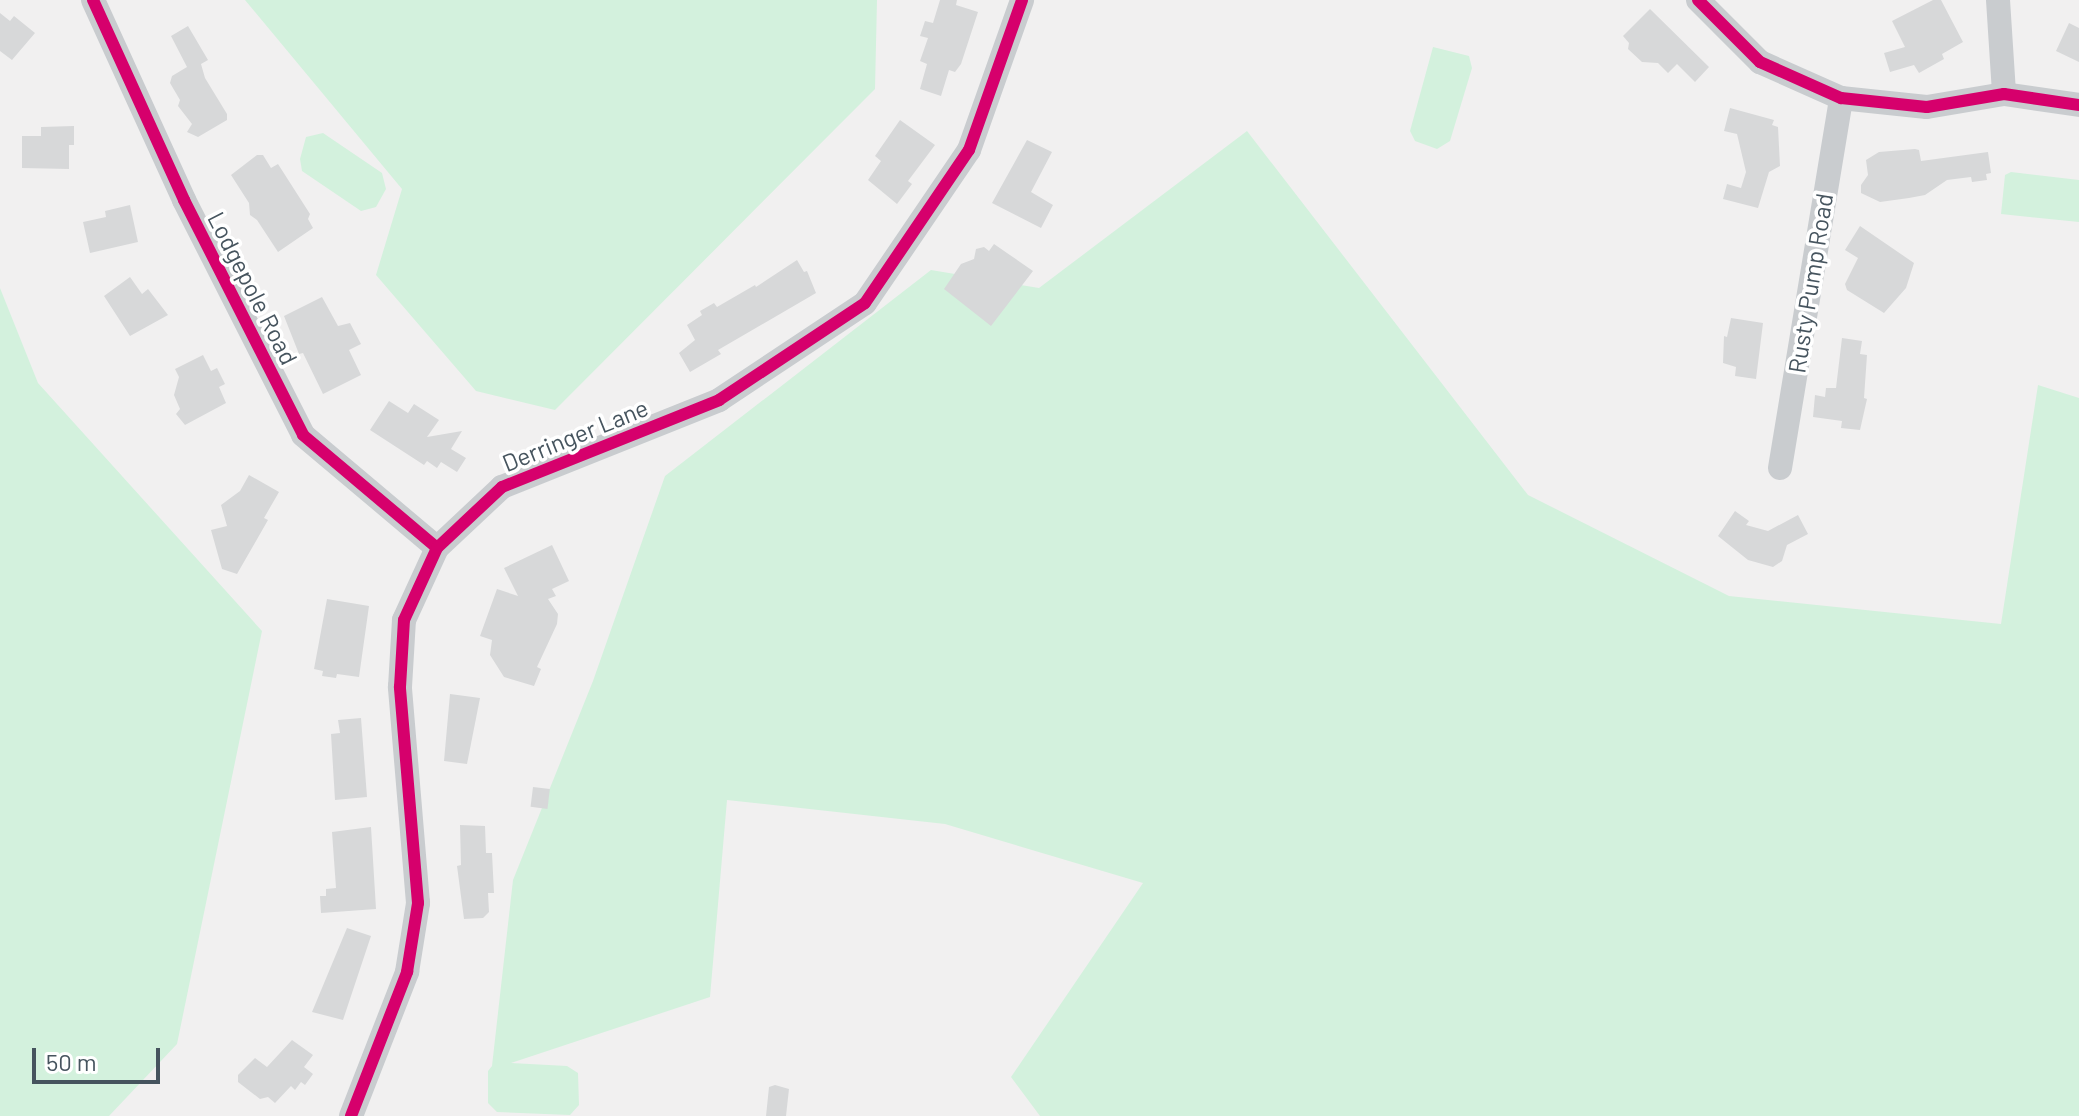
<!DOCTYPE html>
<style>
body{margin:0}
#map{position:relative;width:2079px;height:1116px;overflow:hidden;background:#f1f0f0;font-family:Barlow,sans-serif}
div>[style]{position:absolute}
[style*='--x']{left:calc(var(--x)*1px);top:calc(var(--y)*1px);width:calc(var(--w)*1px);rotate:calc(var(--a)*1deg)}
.green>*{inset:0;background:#d3f1dd}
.building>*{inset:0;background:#d7d8d9;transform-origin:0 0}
.minor>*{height:24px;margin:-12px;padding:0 12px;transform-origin:12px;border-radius:12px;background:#c9cccf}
.cycleway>*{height:12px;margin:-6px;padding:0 6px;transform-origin:6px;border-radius:6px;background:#d6006c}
span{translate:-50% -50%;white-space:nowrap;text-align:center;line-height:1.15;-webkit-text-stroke:7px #fff;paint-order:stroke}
.street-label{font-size:24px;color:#46545e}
.scale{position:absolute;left:32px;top:1048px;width:128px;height:36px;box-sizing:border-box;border:4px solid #46545e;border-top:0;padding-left:10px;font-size:24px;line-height:28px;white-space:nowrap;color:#46545e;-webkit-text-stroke:6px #fff;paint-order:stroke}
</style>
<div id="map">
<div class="green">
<div style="clip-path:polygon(245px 0,877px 0,875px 89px,555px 410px,476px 391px,376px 275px,402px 189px)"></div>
<div style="clip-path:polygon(1433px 47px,1469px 56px,1472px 68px,1450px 141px,1437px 149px,1415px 141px,1410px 131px)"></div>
<div style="clip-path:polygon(1247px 131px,1528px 495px,1729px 596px,2001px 624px,2038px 385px,2079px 398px,2079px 1116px,1040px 1116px,1011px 1077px,1143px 883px,945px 824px,727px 800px,710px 997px,511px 1063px,567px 1066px,578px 1073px,579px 1105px,570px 1115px,497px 1112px,488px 1103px,488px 1071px,492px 1066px,513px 880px,593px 681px,665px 476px,931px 270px,1039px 288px)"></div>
<div style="clip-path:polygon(323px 133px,382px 173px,386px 189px,376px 207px,361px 211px,302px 171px,300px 159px,306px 137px)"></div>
<div style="clip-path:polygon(2011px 172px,2079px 180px,2079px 222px,2001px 214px,2005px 175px)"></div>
<div style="clip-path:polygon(0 288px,38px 383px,262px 631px,177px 1044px,109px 1116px,0 1116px)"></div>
</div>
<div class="building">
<div style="clip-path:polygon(940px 0,957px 0,956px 5px,978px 12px,961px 64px,955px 72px,949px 70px,941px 96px,920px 89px,927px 64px,920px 61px,928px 38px,920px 36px,925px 21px,933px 23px)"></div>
<div style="clip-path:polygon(1933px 0,1941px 0,1963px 42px,1942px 54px,1944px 59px,1919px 73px,1914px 65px,1890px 72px,1884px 53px,1905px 47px,1892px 21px)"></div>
<div style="clip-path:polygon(1650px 9px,1709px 67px,1695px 82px,1677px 64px,1668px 73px,1658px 63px,1642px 62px,1628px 49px,1629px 43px,1623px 36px)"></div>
<div style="clip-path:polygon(0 13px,10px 21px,14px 16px,35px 33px,12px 60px,0 51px)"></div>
<div style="clip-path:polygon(2069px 23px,2079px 28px,2079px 62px,2056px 51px)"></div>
<div style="clip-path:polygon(188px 26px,208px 60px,201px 64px,205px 78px,227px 114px,227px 120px,198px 137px,187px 132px,192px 124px,178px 106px,180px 100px,170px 83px,172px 76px,187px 67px,171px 36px)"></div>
<div style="clip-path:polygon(1730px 108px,1774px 120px,1772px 125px,1778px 127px,1780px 166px,1769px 172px,1758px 208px,1723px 199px,1727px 184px,1741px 188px,1746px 172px,1737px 134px,1724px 131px)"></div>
<div style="clip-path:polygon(900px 120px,935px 145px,908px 181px,912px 184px,897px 204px,868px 180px,881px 161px,875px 156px)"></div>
<div style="clip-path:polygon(74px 126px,74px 145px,69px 145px,69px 169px,22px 168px,22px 136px,41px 136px,41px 127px)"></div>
<div style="clip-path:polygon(1027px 140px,1052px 152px,1031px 192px,1053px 205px,1041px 228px,992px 203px)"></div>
<div style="clip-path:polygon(1915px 149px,1919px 150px,1921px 161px,1988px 152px,1991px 173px,1986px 174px,1987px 180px,1972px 182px,1971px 177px,1947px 180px,1925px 195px,1909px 198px,1880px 202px,1861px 193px,1861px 185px,1868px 175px,1866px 160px,1879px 152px)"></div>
<div style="clip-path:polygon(257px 155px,263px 155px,271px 168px,278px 164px,310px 214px,308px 219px,313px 228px,278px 252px,257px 220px,250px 215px,249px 203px,231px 175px)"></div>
<div style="clip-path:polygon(130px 205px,138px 242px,90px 253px,83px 222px,106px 217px,105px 211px)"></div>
<div style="clip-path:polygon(1860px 226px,1914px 263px,1906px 288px,1884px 313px,1847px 290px,1845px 284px,1858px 258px,1845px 250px)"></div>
<div style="clip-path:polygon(994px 244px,1033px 271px,991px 326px,944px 289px,961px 264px,974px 259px,976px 249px,984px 247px,989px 251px)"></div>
<div style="clip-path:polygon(797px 260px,804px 272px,807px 271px,816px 293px,718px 350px,721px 354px,690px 372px,679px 353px,695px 340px,687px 325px,702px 315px,700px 311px,714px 303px,717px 307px,755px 285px,756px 287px)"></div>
<div style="clip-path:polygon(130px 277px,142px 294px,148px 289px,168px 315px,130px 336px,104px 296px)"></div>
<div style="clip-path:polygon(322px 297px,338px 326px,350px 323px,361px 344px,349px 350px,361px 375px,323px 394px,303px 353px,299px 354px,284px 316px)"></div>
<div style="clip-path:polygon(1731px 318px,1763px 323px,1756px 379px,1735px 376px,1736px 367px,1723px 363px,1724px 336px,1727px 337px)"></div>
<div style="clip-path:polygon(1842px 338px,1862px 341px,1860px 354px,1867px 355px,1864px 398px,1867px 399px,1860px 430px,1841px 428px,1842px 421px,1813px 417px,1815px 395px,1825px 397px,1826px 388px,1836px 388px)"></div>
<div style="clip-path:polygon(203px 355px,211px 371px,217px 368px,225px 384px,219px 387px,226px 403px,185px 425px,176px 414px,180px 409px,174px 395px,179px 377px,175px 369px)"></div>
<div style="clip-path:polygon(389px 401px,408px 413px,414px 404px,439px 420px,427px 437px,462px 431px,451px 449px,466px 458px,457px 472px,441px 462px,437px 468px,427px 461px,424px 465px,370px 430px)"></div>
<div style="clip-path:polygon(249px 475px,279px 492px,264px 518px,268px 520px,237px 574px,222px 569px,211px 530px,227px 526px,221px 505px,240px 491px)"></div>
<div style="clip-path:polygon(1735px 511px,1749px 521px,1746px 525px,1768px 531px,1798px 515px,1808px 534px,1787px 545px,1782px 561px,1773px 567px,1748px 560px,1718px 536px)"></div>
<div style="clip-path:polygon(552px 545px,569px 581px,552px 589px,556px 596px,548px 599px,558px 614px,557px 624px,537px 667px,541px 669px,534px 686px,504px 677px,490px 655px,492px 640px,480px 636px,497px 589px,518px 596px,504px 568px)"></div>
<div style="clip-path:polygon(327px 599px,369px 606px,359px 677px,337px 674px,336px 678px,322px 676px,323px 671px,314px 669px)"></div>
<div style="clip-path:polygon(450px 694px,480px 698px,467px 764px,444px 761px)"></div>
<div style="clip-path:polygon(361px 718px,367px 797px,335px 800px,331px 734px,340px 733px,338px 720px)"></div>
<div style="left:533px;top:787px;width:17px;height:20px;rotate:7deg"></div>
<div style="clip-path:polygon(460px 825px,485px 826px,486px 853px,492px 853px,494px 893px,488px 893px,489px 912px,483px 918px,464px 919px,457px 866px,461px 865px)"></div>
<div style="clip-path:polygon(371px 827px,376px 909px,321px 913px,320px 896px,326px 896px,326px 889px,336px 888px,332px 832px)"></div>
<div style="clip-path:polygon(347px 928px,371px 936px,343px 1020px,312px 1012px)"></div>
<div style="clip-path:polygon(292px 1040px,313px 1055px,304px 1067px,313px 1074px,305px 1085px,301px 1082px,295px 1090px,291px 1086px,275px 1103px,268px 1097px,260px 1099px,238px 1082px,238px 1075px,255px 1058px,267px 1067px)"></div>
<div style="clip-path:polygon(775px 1085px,789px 1089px,786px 1116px,766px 1116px,769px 1087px)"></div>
</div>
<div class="minor">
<div style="--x:93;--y:0;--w:220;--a:65.5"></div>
<div style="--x:184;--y:200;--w:263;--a:63.1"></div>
<div style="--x:303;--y:435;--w:175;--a:40.1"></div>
<div style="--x:1698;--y:0;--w:88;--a:45"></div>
<div style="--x:1760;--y:62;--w:89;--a:24"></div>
<div style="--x:1841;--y:98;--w:86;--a:6"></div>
<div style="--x:1927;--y:107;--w:78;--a:-9.6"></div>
<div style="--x:2004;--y:94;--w:76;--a:8.3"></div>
<div style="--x:1998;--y:0;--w:94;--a:86.3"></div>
<div style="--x:1780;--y:468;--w:375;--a:-80.6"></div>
<div style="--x:351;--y:1116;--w:155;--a:-68.7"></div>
<div style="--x:407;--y:972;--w:70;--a:-80.9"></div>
<div style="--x:418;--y:903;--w:217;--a:-94.8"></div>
<div style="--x:400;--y:687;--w:67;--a:-86.6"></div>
<div style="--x:404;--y:620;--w:79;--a:-65.4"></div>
<div style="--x:437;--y:548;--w:89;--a:-43.2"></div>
<div style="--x:502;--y:487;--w:234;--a:-21.8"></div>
<div style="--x:719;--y:400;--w:175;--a:-33.6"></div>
<div style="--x:865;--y:303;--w:185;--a:-55.8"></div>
<div style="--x:969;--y:150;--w:159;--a:-70.5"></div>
</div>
<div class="cycleway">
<div style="--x:93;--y:0;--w:220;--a:65.5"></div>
<div style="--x:184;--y:200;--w:263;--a:63.1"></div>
<div style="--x:303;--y:435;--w:175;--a:40.1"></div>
<div style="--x:1698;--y:0;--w:88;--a:45"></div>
<div style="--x:1760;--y:62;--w:89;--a:24"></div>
<div style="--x:1841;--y:98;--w:86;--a:6"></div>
<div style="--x:1927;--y:107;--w:78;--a:-9.6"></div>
<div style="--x:2004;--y:94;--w:76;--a:8.3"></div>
<div style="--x:351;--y:1116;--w:155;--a:-68.7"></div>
<div style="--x:407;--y:972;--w:70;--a:-80.9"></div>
<div style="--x:418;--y:903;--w:217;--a:-94.8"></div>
<div style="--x:400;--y:687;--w:67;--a:-86.6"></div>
<div style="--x:404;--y:620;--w:79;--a:-65.4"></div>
<div style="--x:437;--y:548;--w:89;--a:-43.2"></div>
<div style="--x:502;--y:487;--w:234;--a:-21.8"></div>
<div style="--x:719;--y:400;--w:175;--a:-33.6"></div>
<div style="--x:865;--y:303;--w:185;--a:-55.8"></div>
<div style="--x:969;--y:150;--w:159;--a:-70.5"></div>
</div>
<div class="street-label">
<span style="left:1810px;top:283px;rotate:-81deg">Rusty Pump Road</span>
<span style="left:253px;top:288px;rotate:63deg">Lodgepole Road</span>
<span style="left:575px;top:435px;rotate:-22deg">Derringer Lane</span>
</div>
<div class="scale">50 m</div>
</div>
